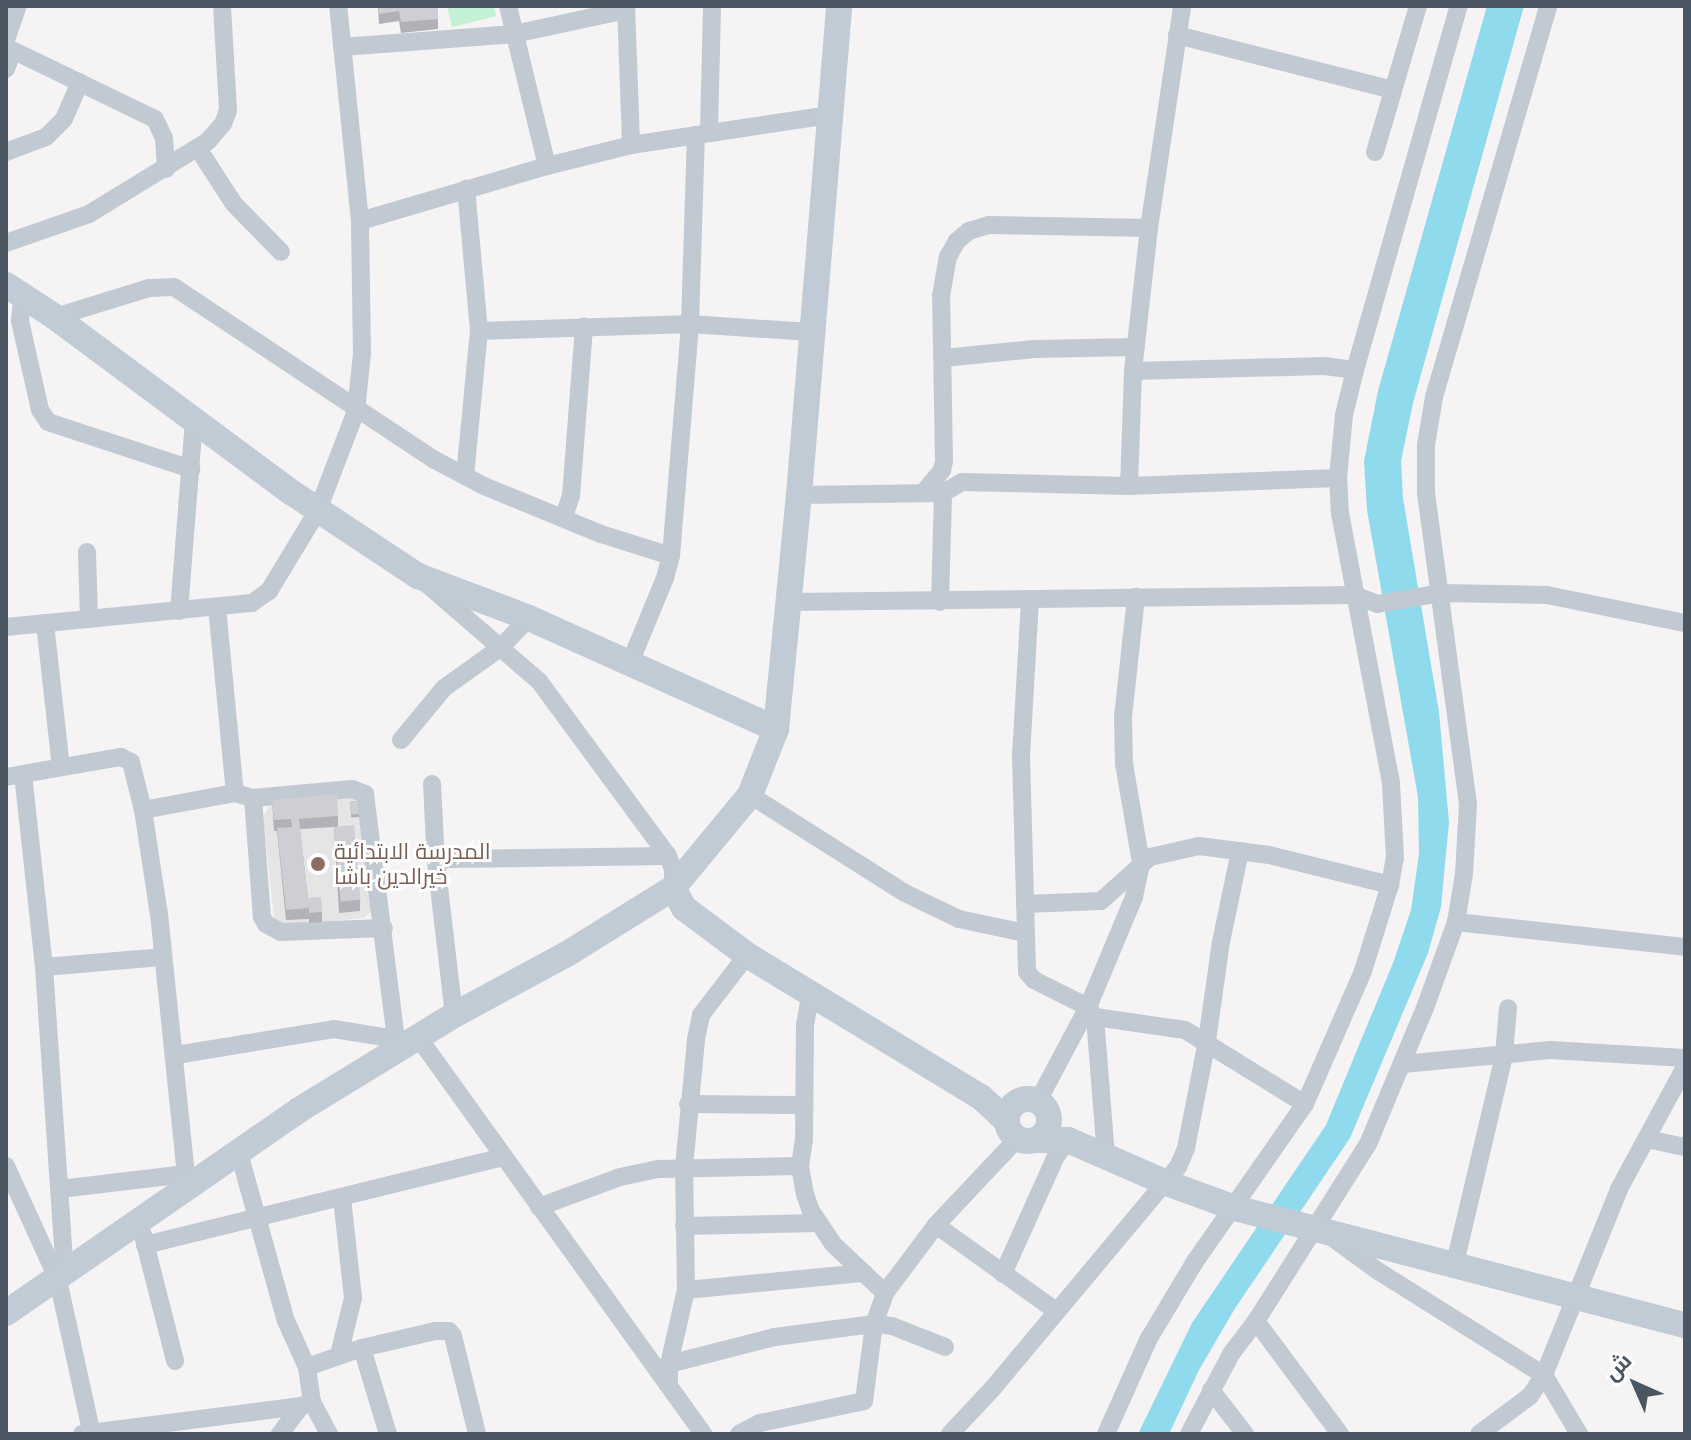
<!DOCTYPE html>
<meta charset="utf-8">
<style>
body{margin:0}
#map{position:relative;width:1691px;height:1440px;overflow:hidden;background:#f5f3f3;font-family:Helvetica,Cairo,sans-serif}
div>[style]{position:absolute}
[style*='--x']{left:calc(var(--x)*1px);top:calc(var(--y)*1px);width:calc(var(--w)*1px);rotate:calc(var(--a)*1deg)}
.education>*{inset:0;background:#e6e4e5}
.green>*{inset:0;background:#c3f1d5}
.water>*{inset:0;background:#90daee}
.street>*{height:18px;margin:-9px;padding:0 9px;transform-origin:9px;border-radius:9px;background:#c1cad2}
.secondary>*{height:26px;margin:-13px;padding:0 13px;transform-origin:13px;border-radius:13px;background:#c1cbd6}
.secondary>.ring{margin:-13px;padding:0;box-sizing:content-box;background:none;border:26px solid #c1cbd6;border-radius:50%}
.wall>*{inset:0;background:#b0b2b7;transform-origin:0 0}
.building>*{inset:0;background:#cdcfd5;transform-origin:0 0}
.dots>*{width:22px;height:22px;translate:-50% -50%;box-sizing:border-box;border:4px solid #fff;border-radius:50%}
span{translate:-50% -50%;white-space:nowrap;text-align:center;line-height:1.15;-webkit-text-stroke:6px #fff;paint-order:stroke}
.education-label{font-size:22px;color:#785e54}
.left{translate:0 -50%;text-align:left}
.frame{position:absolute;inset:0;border:8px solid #4a5661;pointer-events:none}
.north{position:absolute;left:1595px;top:1344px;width:80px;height:80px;-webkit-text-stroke:6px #fff;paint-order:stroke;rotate:315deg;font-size:22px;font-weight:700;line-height:32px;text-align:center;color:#4a5661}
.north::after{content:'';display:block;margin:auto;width:28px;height:36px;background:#4a5661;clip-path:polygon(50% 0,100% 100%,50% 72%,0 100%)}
</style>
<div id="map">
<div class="education">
<div style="clip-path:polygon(350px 796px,360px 804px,372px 911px,364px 918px,283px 926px,274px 917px,263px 817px,269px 806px)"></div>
</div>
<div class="green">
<div style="clip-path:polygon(447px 6px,494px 6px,496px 16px,452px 27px)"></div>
</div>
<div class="water">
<div style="clip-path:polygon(1487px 6px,1524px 6px,1413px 403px,1401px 461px,1403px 498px,1439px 712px,1449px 822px,1441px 907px,1428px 953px,1350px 1138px,1234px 1310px,1199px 1370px,1169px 1434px,1138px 1434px,1192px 1323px,1326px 1125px,1393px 963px,1411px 910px,1419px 854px,1418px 797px,1367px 510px,1364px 461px,1378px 391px)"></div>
</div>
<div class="street">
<div style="--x:626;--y:6;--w:139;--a:87.9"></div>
<div style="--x:1177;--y:35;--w:223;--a:14.3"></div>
<div style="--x:6;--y:40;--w:36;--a:-71"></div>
<div style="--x:6;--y:47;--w:165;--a:25.8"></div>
<div style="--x:155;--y:119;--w:21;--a:65"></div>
<div style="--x:164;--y:138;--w:31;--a:86"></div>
<div style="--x:342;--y:47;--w:172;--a:-4.3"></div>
<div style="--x:514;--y:34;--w:115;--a:-12.1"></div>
<div style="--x:6;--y:69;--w:19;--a:-69"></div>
<div style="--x:709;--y:131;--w:125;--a:-88.6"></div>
<div style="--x:199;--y:150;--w:64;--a:57.1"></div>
<div style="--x:234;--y:204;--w:67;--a:45.6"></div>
<div style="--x:6;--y:152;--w:43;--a:-20.6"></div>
<div style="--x:46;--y:137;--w:25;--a:-45"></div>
<div style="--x:64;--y:119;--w:40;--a:-66.6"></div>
<div style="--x:1375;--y:152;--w:152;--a:-73.6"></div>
<div style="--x:547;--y:166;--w:87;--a:-14"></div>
<div style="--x:631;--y:145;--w:200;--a:-8.6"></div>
<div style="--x:360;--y:221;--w:195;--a:-16.4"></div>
<div style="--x:547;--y:166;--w:165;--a:-103.7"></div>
<div style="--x:6;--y:243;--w:88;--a:-19.3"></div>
<div style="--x:89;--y:214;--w:140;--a:-31.5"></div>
<div style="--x:208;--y:141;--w:23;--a:-49"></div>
<div style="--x:223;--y:124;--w:15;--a:-70"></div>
<div style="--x:228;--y:110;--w:104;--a:-93.3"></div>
<div style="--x:23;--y:295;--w:26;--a:97"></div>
<div style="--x:20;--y:321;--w:91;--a:77.3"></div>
<div style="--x:40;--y:410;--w:14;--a:56"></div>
<div style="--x:48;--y:422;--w:151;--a:18.2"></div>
<div style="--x:55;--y:317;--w:98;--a:-17.1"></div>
<div style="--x:149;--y:288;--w:25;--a:-2"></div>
<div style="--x:174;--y:287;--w:311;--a:33.6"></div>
<div style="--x:433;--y:459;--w:58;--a:27.9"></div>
<div style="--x:484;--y:486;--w:126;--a:22.3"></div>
<div style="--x:601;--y:534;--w:73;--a:17.4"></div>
<div style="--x:479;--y:331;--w:211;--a:-1.9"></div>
<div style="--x:690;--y:324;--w:122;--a:3.8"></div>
<div style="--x:943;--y:358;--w:92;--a:-5.6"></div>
<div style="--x:1035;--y:349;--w:101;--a:-1.1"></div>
<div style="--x:1133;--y:371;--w:192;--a:-1.5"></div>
<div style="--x:1325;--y:366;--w:30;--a:8"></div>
<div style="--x:465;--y:476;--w:146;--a:-84.5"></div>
<div style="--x:479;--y:331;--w:143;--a:-95.2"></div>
<div style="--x:1129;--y:486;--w:115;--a:-88"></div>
<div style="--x:1133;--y:371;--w:144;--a:-83.6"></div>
<div style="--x:1149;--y:228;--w:224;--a:-81.5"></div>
<div style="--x:923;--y:493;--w:30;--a:-50"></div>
<div style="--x:942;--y:470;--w:9;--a:-77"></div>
<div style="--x:944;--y:461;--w:165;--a:-91"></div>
<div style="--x:941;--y:296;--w:40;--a:-80"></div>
<div style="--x:948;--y:257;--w:18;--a:-61"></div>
<div style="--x:957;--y:241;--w:16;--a:-40"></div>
<div style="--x:969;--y:231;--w:21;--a:-17"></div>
<div style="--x:989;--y:225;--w:160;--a:1.1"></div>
<div style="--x:799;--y:495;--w:144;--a:-0.8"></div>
<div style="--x:943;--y:493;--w:22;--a:-30"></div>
<div style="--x:962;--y:482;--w:167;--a:1.4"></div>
<div style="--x:1129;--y:486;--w:209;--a:-2.2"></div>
<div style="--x:564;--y:517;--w:22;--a:-72"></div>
<div style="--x:571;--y:496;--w:170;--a:-85.6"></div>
<div style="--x:87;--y:552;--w:67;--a:88.3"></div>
<div style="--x:428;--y:585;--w:147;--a:40.9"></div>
<div style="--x:539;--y:681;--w:217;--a:53.6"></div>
<div style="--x:668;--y:856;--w:14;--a:69"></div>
<div style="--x:673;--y:869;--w:19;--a:90"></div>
<div style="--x:1030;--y:600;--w:155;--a:93.3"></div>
<div style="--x:1021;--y:755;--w:217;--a:88.4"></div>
<div style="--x:1027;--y:972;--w:11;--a:49"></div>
<div style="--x:1034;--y:980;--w:60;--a:26.6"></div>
<div style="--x:1088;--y:1007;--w:12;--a:55"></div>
<div style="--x:1095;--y:1017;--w:140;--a:85.5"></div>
<div style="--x:790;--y:602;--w:564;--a:-0.71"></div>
<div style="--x:1354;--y:595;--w:25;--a:21"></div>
<div style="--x:1377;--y:604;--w:66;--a:-9.6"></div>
<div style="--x:1442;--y:593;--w:105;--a:1.1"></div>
<div style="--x:1547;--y:595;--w:141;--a:11.5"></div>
<div style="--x:940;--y:602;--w:109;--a:-88.4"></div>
<div style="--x:217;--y:607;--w:187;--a:84.5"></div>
<div style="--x:179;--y:611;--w:193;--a:-85.5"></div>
<div style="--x:45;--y:623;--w:145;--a:83.7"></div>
<div style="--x:6;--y:627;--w:247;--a:-5.6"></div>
<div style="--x:252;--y:603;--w:21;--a:-35"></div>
<div style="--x:269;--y:591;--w:95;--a:-58.8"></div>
<div style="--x:318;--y:510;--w:106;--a:-69"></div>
<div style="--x:356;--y:411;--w:58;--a:-84.1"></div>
<div style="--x:362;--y:353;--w:132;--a:-90.9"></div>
<div style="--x:360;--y:221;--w:216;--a:-95.8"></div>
<div style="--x:630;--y:663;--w:92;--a:-67.6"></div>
<div style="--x:665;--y:578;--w:23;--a:-75"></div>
<div style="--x:671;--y:556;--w:233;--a:-85.3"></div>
<div style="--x:690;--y:324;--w:189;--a:-88.2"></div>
<div style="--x:401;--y:740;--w:67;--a:-50.4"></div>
<div style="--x:444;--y:688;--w:69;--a:-35.5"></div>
<div style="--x:500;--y:648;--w:42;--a:-46"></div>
<div style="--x:23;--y:774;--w:194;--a:83.8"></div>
<div style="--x:44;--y:967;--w:308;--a:86.1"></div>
<div style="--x:6;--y:777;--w:117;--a:-9.9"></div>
<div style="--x:121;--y:757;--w:11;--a:27"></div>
<div style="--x:131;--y:762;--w:49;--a:76"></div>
<div style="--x:143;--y:810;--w:105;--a:81.3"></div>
<div style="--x:159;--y:914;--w:274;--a:84.1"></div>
<div style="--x:432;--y:784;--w:78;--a:87.1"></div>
<div style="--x:750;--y:795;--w:183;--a:32.3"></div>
<div style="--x:905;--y:893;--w:60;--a:25.7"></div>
<div style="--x:959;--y:919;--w:67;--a:12"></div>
<div style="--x:253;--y:798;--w:119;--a:85.7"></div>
<div style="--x:262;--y:917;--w:8;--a:60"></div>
<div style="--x:266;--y:924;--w:17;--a:28"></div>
<div style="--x:281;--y:932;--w:103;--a:-2.2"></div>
<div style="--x:143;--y:810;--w:94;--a:-10.5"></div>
<div style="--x:235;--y:793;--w:19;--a:16"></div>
<div style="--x:253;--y:798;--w:99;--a:-5.2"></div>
<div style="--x:352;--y:789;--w:14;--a:21"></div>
<div style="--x:365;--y:794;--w:247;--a:82.8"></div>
<div style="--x:396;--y:1039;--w:9;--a:63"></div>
<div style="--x:1025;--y:904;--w:76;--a:-2.3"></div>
<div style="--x:1101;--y:901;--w:66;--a:-41.9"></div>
<div style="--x:1150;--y:857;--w:50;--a:-12.7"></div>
<div style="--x:1199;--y:846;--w:71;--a:7.3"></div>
<div style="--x:1269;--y:855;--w:125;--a:13.9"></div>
<div style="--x:1456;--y:922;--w:230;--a:6.2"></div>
<div style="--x:44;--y:967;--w:118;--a:-4.8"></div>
<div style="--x:810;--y:997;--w:28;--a:100"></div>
<div style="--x:805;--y:1025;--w:115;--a:90.5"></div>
<div style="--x:804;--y:1140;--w:26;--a:99"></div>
<div style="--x:800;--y:1166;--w:28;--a:80"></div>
<div style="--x:805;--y:1194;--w:18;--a:71"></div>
<div style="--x:811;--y:1211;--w:40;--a:56"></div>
<div style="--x:833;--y:1244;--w:71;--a:43.3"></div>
<div style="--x:454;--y:1015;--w:154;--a:-96.7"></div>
<div style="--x:436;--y:862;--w:12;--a:-14"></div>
<div style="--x:448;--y:859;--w:220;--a:-0.8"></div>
<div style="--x:1095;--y:1017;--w:91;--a:8.2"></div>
<div style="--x:1185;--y:1030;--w:141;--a:31.7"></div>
<div style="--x:418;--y:1037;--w:489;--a:54.3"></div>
<div style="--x:176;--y:1055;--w:160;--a:-9.3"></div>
<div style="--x:334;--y:1029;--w:63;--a:9.2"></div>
<div style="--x:1403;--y:1064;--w:148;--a:-5.4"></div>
<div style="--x:1550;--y:1050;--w:135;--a:3.4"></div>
<div style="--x:1038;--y:1101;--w:106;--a:-62"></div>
<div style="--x:1088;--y:1007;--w:119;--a:-67.3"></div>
<div style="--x:1134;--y:897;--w:35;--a:-78"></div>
<div style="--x:1141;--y:863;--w:100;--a:-99.7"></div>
<div style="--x:1124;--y:764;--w:47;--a:-91.2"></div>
<div style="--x:1123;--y:717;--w:121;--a:-83.8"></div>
<div style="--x:688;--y:1104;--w:114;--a:0.5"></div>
<div style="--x:1647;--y:1139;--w:39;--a:12"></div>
<div style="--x:239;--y:1153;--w:174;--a:74.4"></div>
<div style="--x:286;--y:1321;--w:51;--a:65.5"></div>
<div style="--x:307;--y:1367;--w:35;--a:82"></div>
<div style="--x:312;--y:1402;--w:12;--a:160"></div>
<div style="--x:301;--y:1406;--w:35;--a:127"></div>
<div style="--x:6;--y:1166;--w:125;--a:65.5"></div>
<div style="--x:58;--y:1280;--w:158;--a:77.6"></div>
<div style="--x:60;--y:1189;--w:127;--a:-6.8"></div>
<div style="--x:539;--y:1207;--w:86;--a:-20.3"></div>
<div style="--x:620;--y:1177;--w:40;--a:-12"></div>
<div style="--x:659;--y:1169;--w:141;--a:-1.2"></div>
<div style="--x:936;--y:1225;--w:148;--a:35.6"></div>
<div style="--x:684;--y:1226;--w:134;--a:-1.3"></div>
<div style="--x:143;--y:1235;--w:130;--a:75.7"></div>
<div style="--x:1334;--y:1239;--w:54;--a:36"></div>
<div style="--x:1378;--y:1271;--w:196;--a:32.1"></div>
<div style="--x:1544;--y:1375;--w:69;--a:59.3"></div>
<div style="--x:145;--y:1245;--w:370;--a:-13.8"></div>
<div style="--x:1455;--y:1263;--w:214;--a:-76.7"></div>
<div style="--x:1504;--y:1055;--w:47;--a:-85.1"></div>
<div style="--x:1003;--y:1274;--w:129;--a:-65.8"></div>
<div style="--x:1056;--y:1156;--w:20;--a:-53"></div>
<div style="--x:686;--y:1290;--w:179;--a:-5.5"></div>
<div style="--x:1256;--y:1321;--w:141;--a:53.4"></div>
<div style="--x:362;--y:1348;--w:90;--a:73.2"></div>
<div style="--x:339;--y:1355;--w:59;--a:-76.2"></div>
<div style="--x:353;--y:1298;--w:101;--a:-96.3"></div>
<div style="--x:669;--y:1364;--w:109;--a:-14.3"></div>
<div style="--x:775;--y:1337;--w:100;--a:-7.5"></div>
<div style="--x:874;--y:1324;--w:18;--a:6"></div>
<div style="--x:892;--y:1326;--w:57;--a:21.6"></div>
<div style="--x:307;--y:1367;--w:58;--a:-19.1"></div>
<div style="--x:362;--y:1348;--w:75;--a:-13.1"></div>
<div style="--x:435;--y:1331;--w:14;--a:0"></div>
<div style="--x:449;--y:1331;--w:6;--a:51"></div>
<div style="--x:453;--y:1336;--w:101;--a:76.2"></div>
<div style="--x:669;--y:1384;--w:20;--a:-90"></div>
<div style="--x:669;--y:1364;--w:76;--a:-77.1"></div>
<div style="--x:686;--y:1290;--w:123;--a:-90.9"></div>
<div style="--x:684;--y:1167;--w:129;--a:-84.6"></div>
<div style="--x:696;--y:1039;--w:25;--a:-78"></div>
<div style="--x:701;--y:1015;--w:76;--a:-52.5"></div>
<div style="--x:1211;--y:1390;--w:56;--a:52.3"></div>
<div style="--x:312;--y:1402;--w:36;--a:62"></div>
<div style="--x:82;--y:1434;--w:221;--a:-7.3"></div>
<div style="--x:739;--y:1434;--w:24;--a:-28"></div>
<div style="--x:760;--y:1423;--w:106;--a:-11.9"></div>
<div style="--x:864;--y:1401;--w:78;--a:-82.6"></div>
<div style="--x:874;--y:1324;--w:33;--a:-70"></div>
<div style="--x:885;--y:1293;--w:85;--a:-53.1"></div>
<div style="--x:936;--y:1225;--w:120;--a:-46.7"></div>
<div style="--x:950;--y:1434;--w:63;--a:-46.9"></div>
<div style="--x:993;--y:1388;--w:288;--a:-50.1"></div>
<div style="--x:1178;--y:1167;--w:21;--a:-67"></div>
<div style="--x:1186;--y:1148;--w:109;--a:-78.9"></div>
<div style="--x:1207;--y:1041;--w:100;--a:-82"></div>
<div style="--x:1221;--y:942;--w:93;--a:-78.2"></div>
<div style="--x:1106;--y:1434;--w:103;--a:-65.9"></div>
<div style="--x:1148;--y:1340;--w:90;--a:-59.1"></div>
<div style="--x:1194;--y:1263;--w:194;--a:-55.1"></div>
<div style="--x:1305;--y:1104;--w:145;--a:-66.4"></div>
<div style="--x:1363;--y:971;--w:90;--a:-72.6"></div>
<div style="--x:1390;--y:885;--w:27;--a:-80"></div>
<div style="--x:1395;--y:858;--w:75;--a:-93.1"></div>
<div style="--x:1391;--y:783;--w:274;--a:-100.7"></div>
<div style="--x:1340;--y:514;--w:36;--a:-93"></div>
<div style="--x:1338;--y:478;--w:63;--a:-84.6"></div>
<div style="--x:1344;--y:415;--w:46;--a:-76.3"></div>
<div style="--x:1355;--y:370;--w:379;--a:-74.1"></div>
<div style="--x:1189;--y:1434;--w:90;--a:-62.3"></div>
<div style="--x:1231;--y:1354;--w:41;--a:-52.9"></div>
<div style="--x:1256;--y:1321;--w:209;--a:-57.7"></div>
<div style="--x:1368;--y:1144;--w:147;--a:-67.3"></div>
<div style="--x:1425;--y:1008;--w:91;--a:-70.2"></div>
<div style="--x:1456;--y:922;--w:49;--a:-80.5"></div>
<div style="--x:1464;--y:874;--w:70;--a:-86.7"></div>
<div style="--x:1468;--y:804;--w:314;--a:-97.7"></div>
<div style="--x:1426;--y:493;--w:48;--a:-90"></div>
<div style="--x:1426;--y:445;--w:49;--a:-80.5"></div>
<div style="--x:1434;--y:397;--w:407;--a:-73.7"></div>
<div style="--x:1479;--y:1434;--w:64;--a:-36.7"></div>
<div style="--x:1530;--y:1396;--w:25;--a:-56"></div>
<div style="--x:1544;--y:1375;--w:201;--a:-68"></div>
<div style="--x:1619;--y:1189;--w:139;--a:-61.6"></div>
</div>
<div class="secondary">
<div style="--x:6;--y:285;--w:59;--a:33.1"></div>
<div style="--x:55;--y:317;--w:294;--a:36.6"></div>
<div style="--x:291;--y:492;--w:152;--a:33.5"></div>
<div style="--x:418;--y:576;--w:119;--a:20.7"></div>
<div style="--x:529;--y:618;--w:271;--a:24.2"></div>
<div style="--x:673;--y:888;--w:23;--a:61"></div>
<div style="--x:684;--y:908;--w:79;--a:36.7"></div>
<div style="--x:747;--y:955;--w:274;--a:31.3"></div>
<div style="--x:981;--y:1097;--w:35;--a:43"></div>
<div class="ring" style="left:1007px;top:1099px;width:16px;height:16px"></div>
<div style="--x:1036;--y:1140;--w:32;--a:0"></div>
<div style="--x:1068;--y:1140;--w:105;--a:23.6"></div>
<div style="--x:1164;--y:1182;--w:76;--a:20.1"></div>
<div style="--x:1235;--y:1208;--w:465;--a:14.6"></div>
<div style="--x:6;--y:1313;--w:356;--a:-34.7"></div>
<div style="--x:299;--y:1110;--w:182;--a:-31.5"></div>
<div style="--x:454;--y:1015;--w:128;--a:-28.4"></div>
<div style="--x:567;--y:954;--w:125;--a:-31.9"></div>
<div style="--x:673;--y:888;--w:121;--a:-50.4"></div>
<div style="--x:750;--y:795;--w:71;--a:-68.5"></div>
<div style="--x:776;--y:729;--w:235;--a:-84.4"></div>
<div style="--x:799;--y:495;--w:491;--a:-85.3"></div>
</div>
<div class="wall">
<div style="clip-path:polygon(378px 6px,438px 6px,438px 29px,401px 33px,399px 21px,379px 24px)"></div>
<div style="clip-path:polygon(272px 800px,338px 816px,338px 826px,360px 900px,360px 911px,339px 913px,334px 827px,300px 829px,308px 898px,322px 912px,322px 922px,309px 923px,309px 919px,286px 920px,277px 831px,274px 831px)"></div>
<div style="left:358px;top:801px;width:16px;height:8px;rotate:86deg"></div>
</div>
<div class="building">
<div style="clip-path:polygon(379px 6px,438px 6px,438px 19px,401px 22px,399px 11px,379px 14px)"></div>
<div style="clip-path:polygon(337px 794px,338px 816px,299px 819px,308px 898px,321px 897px,322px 912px,309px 913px,309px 908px,286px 910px,277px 828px,292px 827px,291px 819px,274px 820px,272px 800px)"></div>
<div style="left:358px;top:801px;width:13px;height:8px;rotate:86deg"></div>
<div style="left:354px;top:825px;width:75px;height:20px;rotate:85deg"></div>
</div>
<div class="dots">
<div style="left:318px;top:864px;background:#8d6e63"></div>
</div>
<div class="education-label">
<span class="left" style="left:334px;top:864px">المدرسة الابتدائية<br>خيرالدين باشا</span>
</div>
<div class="frame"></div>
<div class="north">ش</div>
</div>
